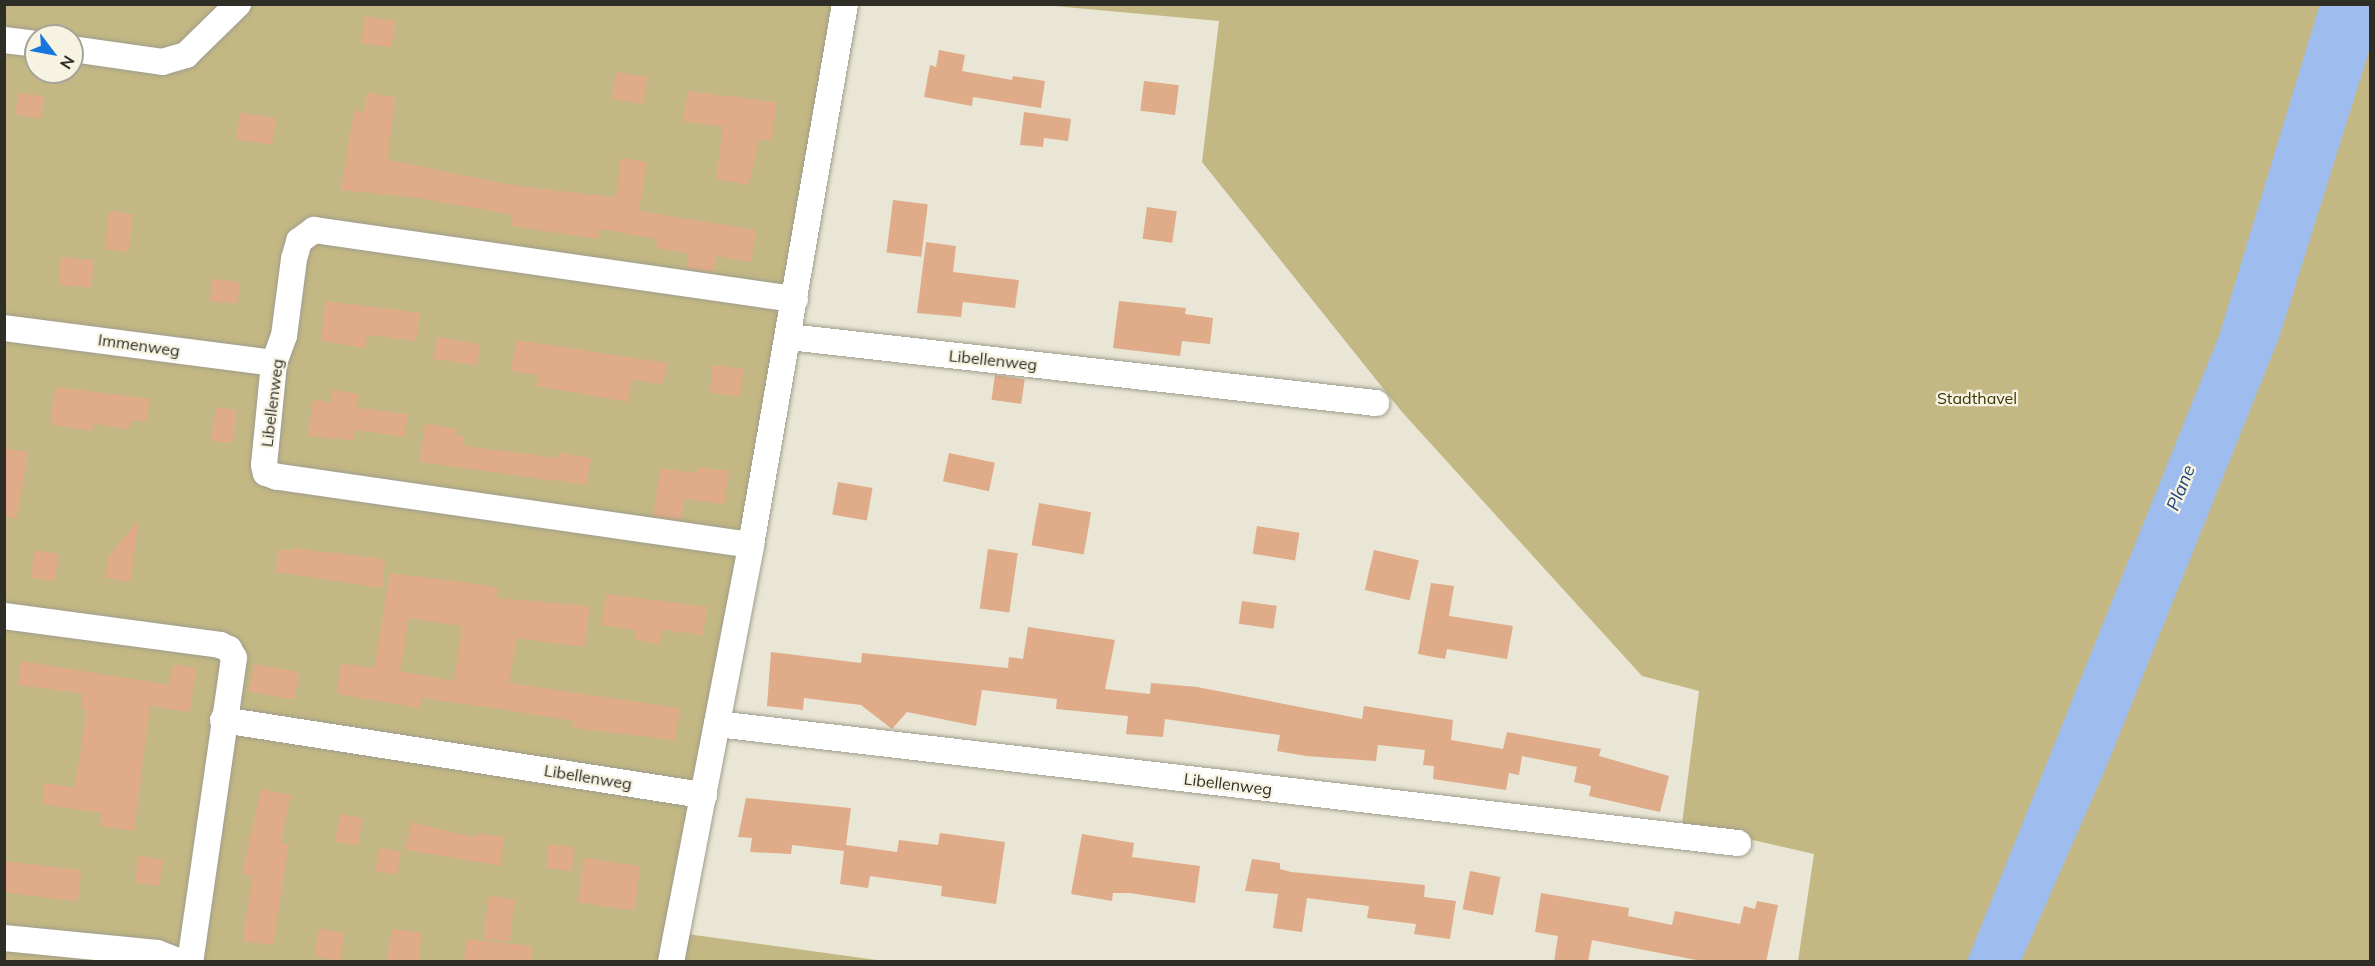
<!DOCTYPE html>
<style>
body{margin:0}
#map{position:relative;width:2375px;height:966px;overflow:hidden;background:#e9e6d5;font-family:Mulish,sans-serif}
div>[style]{position:absolute}
[style*='--x']{left:calc(var(--x)*1px);top:calc(var(--y)*1px);width:calc(var(--w)*1px);rotate:calc(var(--a)*1deg)}
.green>*{inset:0;background:#c3b883}
.water>*{inset:0;background:#9ebdee}
.building>*{inset:0;background:#dfab88;transform-origin:0 0}
.roads{filter:drop-shadow(0 0 2px #a09d8d) drop-shadow(0 0 2px #a09d8d)}
.minor>*{height:26px;margin:-13px;padding:0 13px;transform-origin:13px;border-radius:13px;background:#fff}
span{translate:-50% -50%;white-space:nowrap;text-align:center;line-height:1.15;-webkit-text-stroke:4.5px #f6f3e2;paint-order:stroke}
.street-label{font-size:16px;color:#2e2d26}
.park-label{font-size:16px;color:#3d3403}
.water-label{font-size:18px;color:#214580;font-style:italic}
.frame{position:absolute;inset:0;border:6px solid #2e2d26;pointer-events:none}
.north{position:absolute;left:24px;top:24px;width:60px;height:60px;box-sizing:border-box;background:#f6f3e2;border:2px solid #a6a497;border-radius:50%;rotate:122deg;font-size:16px;font-weight:700;line-height:24px;text-align:center;color:#2e2d26}
.north::after{content:'';display:block;margin:auto;width:21px;height:27px;background:#1775de;clip-path:polygon(50% 0,100% 100%,50% 72%,0 100%)}
</style>
<div id="map">
<div class="green">
<div style="clip-path:polygon(evenodd,4px 5px,834px 5px,784px 315px,662px 961px,5px 961px,4px 5px,36px 36px,72px 36px,72px 72px,36px 72px,36px 36px)"></div>
<div style="clip-path:polygon(2370px 5px,2370px 961px,1798px 961px,1814px 854px,1682px 824px,1699px 691px,1642px 676px,1402px 412px,1202px 162px,1219px 21px,1054px 6px)"></div>
<div style="clip-path:polygon(687px 934px,884px 961px,683px 962px)"></div>
</div>
<div class="water">
<div style="clip-path:polygon(2320px 4px,2370px 5px,2370px 48px,2279px 338px,2108px 763px,2021px 961px,1967px 961px,2219px 336px)"></div>
</div>
<div class="building">
<div style="left:365px;top:16px;width:31px;height:27px;rotate:9deg"></div>
<div style="clip-path:polygon(939px 50px,965px 55px,962px 71px,1012px 80px,1013px 76px,1045px 81px,1041px 108px,973px 97px,972px 106px,924px 97px,930px 65px,936px 67px)"></div>
<div style="left:616px;top:72px;width:32px;height:27px;rotate:9deg"></div>
<div style="left:1144px;top:81px;width:35px;height:30px;rotate:7deg"></div>
<div style="clip-path:polygon(688px 91px,777px 102px,772px 140px,759px 139px,749px 185px,716px 179px,723px 127px,683px 121px)"></div>
<div style="left:18px;top:93px;width:26px;height:22px;rotate:7deg"></div>
<div style="clip-path:polygon(367px 93px,395px 97px,388px 160px,517px 186px,613px 197px,616px 196px,621px 158px,647px 162px,639px 211px,756px 230px,751px 262px,716px 256px,714px 272px,686px 268px,688px 253px,656px 248px,657px 239px,600px 229px,598px 239px,511px 226px,513px 215px,419px 198px,341px 190px,354px 111px,364px 112px)"></div>
<div style="clip-path:polygon(1024px 112px,1071px 119px,1068px 141px,1044px 138px,1043px 147px,1020px 145px)"></div>
<div style="left:240px;top:113px;width:36px;height:27px;rotate:8deg"></div>
<div style="left:893px;top:200px;width:35px;height:53px;rotate:7deg"></div>
<div style="left:1147px;top:207px;width:30px;height:32px;rotate:8deg"></div>
<div style="left:109px;top:211px;width:24px;height:38px;rotate:7deg"></div>
<div style="clip-path:polygon(926px 242px,956px 246px,953px 272px,1019px 280px,1015px 308px,963px 302px,961px 317px,917px 313px)"></div>
<div style="left:61px;top:257px;width:33px;height:28px;rotate:5deg"></div>
<div style="left:212px;top:279px;width:28px;height:22px;rotate:6deg"></div>
<div style="clip-path:polygon(326px 301px,420px 313px,416px 341px,367px 335px,365px 348px,321px 341px)"></div>
<div style="clip-path:polygon(1119px 301px,1186px 308px,1185px 314px,1213px 318px,1210px 344px,1182px 341px,1180px 356px,1113px 348px)"></div>
<div style="left:437px;top:337px;width:44px;height:22px;rotate:9deg"></div>
<div style="clip-path:polygon(516px 340px,667px 363px,663px 384px,632px 380px,628px 402px,536px 386px,538px 375px,511px 371px)"></div>
<div style="left:713px;top:365px;width:31px;height:28px;rotate:7deg"></div>
<div style="left:995px;top:375px;width:30px;height:25px;rotate:8deg"></div>
<div style="clip-path:polygon(56px 387px,150px 399px,146px 422px,131px 420px,129px 429px,93px 424px,92px 431px,50px 424px)"></div>
<div style="clip-path:polygon(332px 390px,359px 394px,357px 408px,408px 414px,405px 437px,355px 430px,353px 440px,308px 436px,313px 400px,331px 402px)"></div>
<div style="left:216px;top:407px;width:21px;height:34px;rotate:8deg"></div>
<div style="clip-path:polygon(425px 424px,457px 429px,456px 435px,463px 436px,465px 446px,558px 458px,559px 452px,591px 458px,587px 485px,420px 462px)"></div>
<div style="clip-path:polygon(4px 448px,28px 452px,17px 518px,4px 517px)"></div>
<div style="left:949px;top:453px;width:47px;height:29px;rotate:12deg"></div>
<div style="clip-path:polygon(697px 467px,729px 471px,724px 504px,684px 499px,681px 520px,653px 516px,660px 468px,697px 473px)"></div>
<div style="left:838px;top:482px;width:35px;height:33px;rotate:10deg"></div>
<div style="left:1039px;top:503px;width:53px;height:43px;rotate:10deg"></div>
<div style="clip-path:polygon(139px 519px,130px 582px,105px 578px,108px 557px)"></div>
<div style="left:1257px;top:526px;width:43px;height:28px;rotate:9deg"></div>
<div style="clip-path:polygon(291px 548px,385px 559px,382px 588px,276px 572px,279px 549px,291px 551px)"></div>
<div style="left:988px;top:549px;width:30px;height:60px;rotate:8deg"></div>
<div style="left:35px;top:550px;width:24px;height:28px;rotate:9deg"></div>
<div style="left:1374px;top:550px;width:46px;height:41px;rotate:13deg"></div>
<div style="clip-path:polygon(evenodd,390px 573px,498px 587px,496px 598px,590px 606px,584px 647px,517px 638px,509px 683px,680px 708px,675px 740px,572px 728px,574px 721px,507px 710px,422px 698px,420px 708px,337px 694px,341px 664px,374px 668px,390px 573px,409px 618px,462px 626px,454px 681px,400px 671px,409px 618px)"></div>
<div style="clip-path:polygon(1431px 583px,1454px 586px,1449px 616px,1513px 626px,1507px 659px,1447px 649px,1445px 659px,1418px 654px)"></div>
<div style="clip-path:polygon(606px 594px,707px 607px,703px 635px,662px 630px,660px 644px,635px 640px,636px 630px,601px 625px)"></div>
<div style="left:1242px;top:601px;width:35px;height:23px;rotate:8deg"></div>
<div style="clip-path:polygon(1028px 627px,1115px 640px,1105px 689px,1150px 694px,1151px 683px,1197px 687px,1362px 719px,1364px 706px,1453px 720px,1451px 740px,1503px 749px,1507px 732px,1601px 749px,1599px 756px,1669px 776px,1660px 812px,1589px 796px,1591px 786px,1574px 782px,1577px 767px,1522px 756px,1519px 775px,1509px 773px,1506px 790px,1433px 779px,1434px 766px,1423px 765px,1425px 750px,1378px 745px,1376px 761px,1306px 756px,1277px 751px,1280px 735px,1165px 719px,1163px 737px,1126px 734px,1128px 716px,1056px 709px,1057px 699px,982px 690px,976px 726px,907px 712px,892px 729px,861px 705px,804px 698px,803px 710px,767px 706px,771px 652px,861px 663px,862px 653px,1008px 668px,1009px 657px,1023px 659px)"></div>
<div style="clip-path:polygon(21px 661px,168px 685px,174px 665px,196px 668px,190px 712px,150px 706px,134px 831px,100px 826px,102px 813px,42px 804px,44px 783px,75px 787px,87px 710px,82px 709px,81px 693px,18px 685px)"></div>
<div style="left:254px;top:664px;width:46px;height:28px;rotate:10deg"></div>
<div style="clip-path:polygon(261px 789px,291px 795px,281px 843px,289px 844px,273px 945px,243px 941px,252px 876px,242px 874px)"></div>
<div style="clip-path:polygon(746px 798px,851px 808px,846px 845px,897px 852px,899px 840px,938px 845px,940px 833px,1005px 842px,996px 904px,941px 896px,942px 886px,870px 876px,868px 888px,840px 884px,844px 851px,792px 845px,791px 854px,750px 852px,752px 838px,738px 837px)"></div>
<div style="left:340px;top:814px;width:23px;height:28px;rotate:10deg"></div>
<div style="clip-path:polygon(412px 822px,476px 838px,477px 833px,504px 837px,501px 866px,405px 850px)"></div>
<div style="clip-path:polygon(1082px 834px,1134px 843px,1132px 857px,1200px 866px,1195px 903px,1130px 893px,1113px 893px,1112px 901px,1071px 894px)"></div>
<div style="left:549px;top:844px;width:26px;height:24px;rotate:7deg"></div>
<div style="left:379px;top:848px;width:22px;height:24px;rotate:8deg"></div>
<div style="left:138px;top:856px;width:25px;height:27px;rotate:7deg"></div>
<div style="left:584px;top:858px;width:57px;height:45px;rotate:8deg"></div>
<div style="clip-path:polygon(1252px 859px,1280px 863px,1280px 869px,1291px 872px,1425px 885px,1424px 897px,1456px 901px,1450px 939px,1414px 934px,1416px 924px,1367px 918px,1369px 906px,1307px 898px,1302px 932px,1273px 928px,1278px 894px,1245px 891px)"></div>
<div style="left:4px;top:861px;width:78px;height:31px;rotate:7deg"></div>
<div style="left:1470px;top:871px;width:31px;height:39px;rotate:11deg"></div>
<div style="clip-path:polygon(1541px 893px,1629px 908px,1628px 916px,1672px 925px,1675px 911px,1740px 924px,1744px 906px,1755px 909px,1757px 901px,1778px 905px,1766px 962px,1707px 962px,1592px 940px,1588px 962px,1554px 962px,1558px 936px,1535px 932px)"></div>
<div style="left:489px;top:896px;width:26px;height:43px;rotate:7deg"></div>
<div style="left:319px;top:929px;width:26px;height:28px;rotate:9deg"></div>
<div style="clip-path:polygon(392px 929px,422px 933px,418px 962px,387px 962px)"></div>
<div style="clip-path:polygon(467px 939px,532px 946px,531px 962px,464px 962px)"></div>
</div>
<div class="roads">
<div class="minor">
<div style="--x:4;--y:40;--w:32;--a:7"></div>
<div style="--x:72;--y:49;--w:91;--a:8.2"></div>
<div style="--x:162;--y:62;--w:25;--a:-16"></div>
<div style="--x:186;--y:55;--w:73;--a:-44.4"></div>
<div style="--x:4;--y:328;--w:272;--a:7.4"></div>
<div style="--x:789;--y:337;--w:591;--a:6.42"></div>
<div style="--x:751;--y:545;--w:479;--a:-171.8"></div>
<div style="--x:277;--y:477;--w:12;--a:-160"></div>
<div style="--x:266;--y:473;--w:8;--a:-104"></div>
<div style="--x:264;--y:465;--w:102;--a:-84.4"></div>
<div style="--x:274;--y:363;--w:29;--a:-70"></div>
<div style="--x:284;--y:336;--w:78;--a:-82.6"></div>
<div style="--x:294;--y:259;--w:19;--a:-74"></div>
<div style="--x:299;--y:241;--w:19;--a:-36"></div>
<div style="--x:314;--y:230;--w:486;--a:8.2"></div>
<div style="--x:4;--y:616;--w:218;--a:7.6"></div>
<div style="--x:220;--y:645;--w:10;--a:24"></div>
<div style="--x:229;--y:649;--w:10;--a:61"></div>
<div style="--x:234;--y:658;--w:307;--a:98.2"></div>
<div style="--x:223;--y:720;--w:487;--a:8.9"></div>
<div style="--x:717;--y:724;--w:1028;--a:6.65"></div>
<div style="--x:4;--y:938;--w:154;--a:5.6"></div>
<div style="--x:157;--y:953;--w:26;--a:21"></div>
<div style="--x:671;--y:962;--w:425;--a:-79.1"></div>
<div style="--x:751;--y:545;--w:549;--a:-80.14"></div>
</div>
</div>
<div class="street-label">
<span style="left:139px;top:345px;rotate:8deg">Immenweg</span>
<span style="left:993px;top:360px;rotate:6deg">Libellenweg</span>
<span style="left:272px;top:403px;rotate:-83deg">Libellenweg</span>
<span style="left:588px;top:777px;rotate:9deg">Libellenweg</span>
<span style="left:1228px;top:784px;rotate:7deg">Libellenweg</span>
</div>
<div class="park-label">
<span style="left:1977px;top:398px">Stadthavel</span>
</div>
<div class="water-label">
<span style="left:2181px;top:488px;rotate:-68deg">Plane</span>
</div>
<div class="frame"></div>
<div class="north">N</div>
</div>
